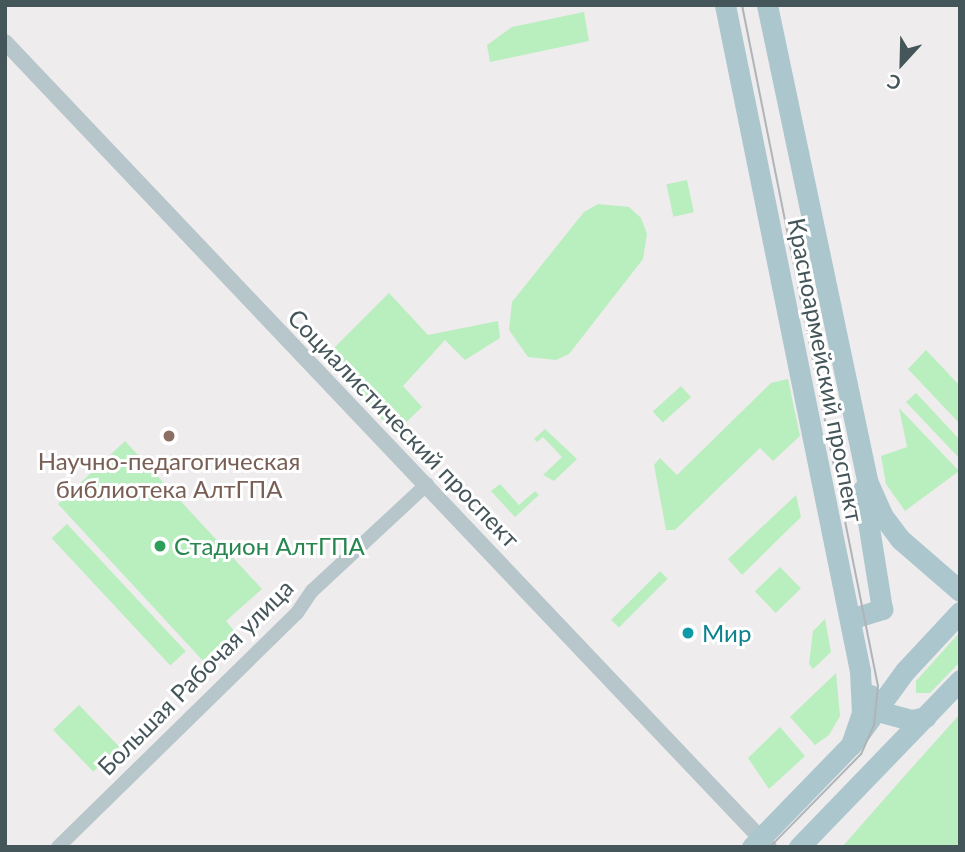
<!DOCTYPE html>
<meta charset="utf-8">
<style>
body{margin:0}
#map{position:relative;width:965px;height:852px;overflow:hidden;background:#efeced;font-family:Lato,sans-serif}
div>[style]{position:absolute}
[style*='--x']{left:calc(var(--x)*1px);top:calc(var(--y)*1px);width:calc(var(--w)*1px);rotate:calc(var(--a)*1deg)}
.green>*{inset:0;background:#b9eebe;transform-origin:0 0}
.minor>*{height:14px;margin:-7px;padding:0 7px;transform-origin:7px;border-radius:7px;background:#b7c6ca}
.tertiary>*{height:16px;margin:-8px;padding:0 8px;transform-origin:8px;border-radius:8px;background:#b7c6ca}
.primary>*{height:21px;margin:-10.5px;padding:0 10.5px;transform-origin:10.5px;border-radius:10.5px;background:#abc6cc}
.tram>*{height:2px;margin:-1px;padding:0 1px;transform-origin:1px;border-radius:1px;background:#aeb4b7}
.dots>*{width:19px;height:19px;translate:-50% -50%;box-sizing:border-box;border:4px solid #fff;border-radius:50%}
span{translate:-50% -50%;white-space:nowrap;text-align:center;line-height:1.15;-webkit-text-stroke:6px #fff;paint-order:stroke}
.street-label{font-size:24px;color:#45565a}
.education-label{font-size:24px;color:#785e54}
.leisure-label{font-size:24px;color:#27864d}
.left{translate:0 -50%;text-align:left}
.culture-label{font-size:24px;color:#0d838f}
.frame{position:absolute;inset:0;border:7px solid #45565a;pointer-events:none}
.north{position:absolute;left:867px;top:28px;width:70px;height:70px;-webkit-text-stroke:5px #fff;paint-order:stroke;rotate:202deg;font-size:19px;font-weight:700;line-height:28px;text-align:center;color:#45565a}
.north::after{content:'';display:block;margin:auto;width:24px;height:32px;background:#45565a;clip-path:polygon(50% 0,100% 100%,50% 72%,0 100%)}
</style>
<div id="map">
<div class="green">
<div style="clip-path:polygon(584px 12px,589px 41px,490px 62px,487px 45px,512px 27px)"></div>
<div style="left:687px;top:180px;width:33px;height:21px;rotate:78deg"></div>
<div style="clip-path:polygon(598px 204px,629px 207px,641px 218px,647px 234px,643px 259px,569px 354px,556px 360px,528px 357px,509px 330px,512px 302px,584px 212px)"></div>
<div style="clip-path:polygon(389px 293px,428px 335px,498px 321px,500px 338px,465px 360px,445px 340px,403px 386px,422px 407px,395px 433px,324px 358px)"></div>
<div style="clip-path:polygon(926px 350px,960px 386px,960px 424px,908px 369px)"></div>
<div style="clip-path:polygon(788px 379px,800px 436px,773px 461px,760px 448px,675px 530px,666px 530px,654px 465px,660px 458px,677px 475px,771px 383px)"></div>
<div style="left:681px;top:386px;width:15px;height:38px;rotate:48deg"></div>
<div style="clip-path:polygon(916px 393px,960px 440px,960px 459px,906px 402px)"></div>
<div style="clip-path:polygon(899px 408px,959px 471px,905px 511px,886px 484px,881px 456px,907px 447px)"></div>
<div style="clip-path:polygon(545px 429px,577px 459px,554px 481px,543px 475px,562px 457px,543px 437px,537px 442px,534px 439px)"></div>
<div style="clip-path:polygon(125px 441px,262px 589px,226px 621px,236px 633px,205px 663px,58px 504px)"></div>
<div style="clip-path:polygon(500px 484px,519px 505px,535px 491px,539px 495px,515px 517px,491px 491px)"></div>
<div style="clip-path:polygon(796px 495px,801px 517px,742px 575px,728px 559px)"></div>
<div style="left:67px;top:524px;width:174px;height:21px;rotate:47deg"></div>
<div style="left:780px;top:567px;width:30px;height:35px;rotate:46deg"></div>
<div style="left:660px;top:571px;width:11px;height:69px;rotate:45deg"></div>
<div style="clip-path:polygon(825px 619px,831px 652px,813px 669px,809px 664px,813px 631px)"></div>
<div style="clip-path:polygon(960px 632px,960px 662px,930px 693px,916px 693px,916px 681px)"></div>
<div style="clip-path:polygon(836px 673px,840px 716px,829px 735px,815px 745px,790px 717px)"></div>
<div style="left:79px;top:705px;width:58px;height:36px;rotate:46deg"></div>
<div style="clip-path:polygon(960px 714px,960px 847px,842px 847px,908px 772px)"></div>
<div style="clip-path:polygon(780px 727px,805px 756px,769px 789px,748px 758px)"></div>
</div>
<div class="minor">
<div style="--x:58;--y:847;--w:334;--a:-44.4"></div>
<div style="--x:297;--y:613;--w:27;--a:-56"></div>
<div style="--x:312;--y:591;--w:157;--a:-42.9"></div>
</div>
<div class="tertiary">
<div style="--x:5;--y:42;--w:1110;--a:46.5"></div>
</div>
<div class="primary">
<div style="--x:725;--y:5;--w:680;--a:78.54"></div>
<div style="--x:860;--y:671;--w:42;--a:87.3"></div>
<div style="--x:862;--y:713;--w:34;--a:109"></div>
<div style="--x:767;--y:5;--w:489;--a:78.1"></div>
<div style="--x:868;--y:483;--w:35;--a:66"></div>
<div style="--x:882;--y:515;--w:30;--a:53"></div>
<div style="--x:900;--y:539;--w:79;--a:40.9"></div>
<div style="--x:850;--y:619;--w:34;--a:-17"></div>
<div style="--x:882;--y:609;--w:121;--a:-99.1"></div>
<div style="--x:870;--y:695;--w:23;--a:50"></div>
<div style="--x:885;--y:713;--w:28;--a:15"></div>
<div style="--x:912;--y:720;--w:14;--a:-12"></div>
<div style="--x:752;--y:847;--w:142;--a:-45.9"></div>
<div style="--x:851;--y:745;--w:92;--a:-53.9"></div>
<div style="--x:905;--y:671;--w:81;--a:-47"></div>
<div style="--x:799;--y:847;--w:232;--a:-46"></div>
</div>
<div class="tram">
<div style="--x:742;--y:5;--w:694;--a:78.71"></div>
<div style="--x:878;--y:686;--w:39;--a:96"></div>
<div style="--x:874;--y:725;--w:32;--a:114"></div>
<div style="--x:861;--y:754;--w:130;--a:134.4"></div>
</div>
<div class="dots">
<div style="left:169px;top:436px;background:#8d6e63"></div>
<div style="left:160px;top:546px;background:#2e9e5b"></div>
<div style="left:688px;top:633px;background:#0f9aa8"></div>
</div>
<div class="street-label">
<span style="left:826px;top:370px;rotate:79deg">Красноармейский проспект</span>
<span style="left:404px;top:428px;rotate:46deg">Социалистический проспект</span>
<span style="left:195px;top:677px;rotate:-45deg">Большая Рабочая улица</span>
</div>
<div class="education-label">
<span style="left:169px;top:475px">Научно-педагогическая<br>библиотека АлтГПА</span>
</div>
<div class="leisure-label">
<span class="left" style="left:174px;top:546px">Стадион АлтГПА</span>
</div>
<div class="culture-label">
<span class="left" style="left:702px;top:633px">Мир</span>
</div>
<div class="frame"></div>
<div class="north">С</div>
</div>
